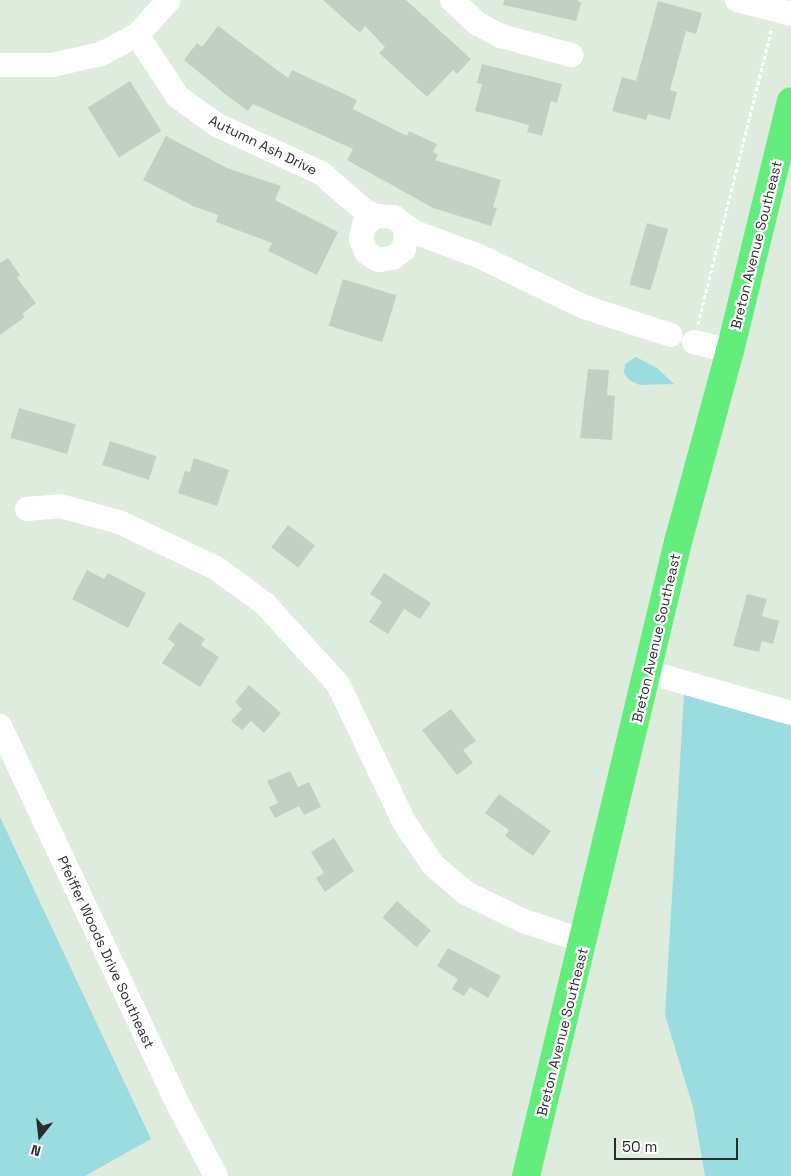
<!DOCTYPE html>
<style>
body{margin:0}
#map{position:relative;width:791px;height:1176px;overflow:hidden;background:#deecdd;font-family:"Space Grotesk",sans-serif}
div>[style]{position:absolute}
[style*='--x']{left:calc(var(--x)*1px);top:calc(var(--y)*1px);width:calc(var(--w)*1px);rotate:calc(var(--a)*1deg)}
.green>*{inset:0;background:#9bdce1}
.building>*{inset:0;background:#c3cfc3;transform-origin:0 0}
.path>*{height:3px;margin-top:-1.5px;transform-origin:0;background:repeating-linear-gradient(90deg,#fff 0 4px,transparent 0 6.5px)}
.minor>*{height:24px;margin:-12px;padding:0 12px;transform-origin:12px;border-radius:12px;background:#fff}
.major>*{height:28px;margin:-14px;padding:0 14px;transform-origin:14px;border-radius:14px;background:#62ed7c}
span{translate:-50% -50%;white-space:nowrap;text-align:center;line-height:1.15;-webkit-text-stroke:4.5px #fff;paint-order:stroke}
.street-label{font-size:14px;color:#2b2b2b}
.north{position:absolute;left:15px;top:1111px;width:50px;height:50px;-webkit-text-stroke:4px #fff;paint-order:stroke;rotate:196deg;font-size:14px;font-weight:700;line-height:20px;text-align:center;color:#2b2b2b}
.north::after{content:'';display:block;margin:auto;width:18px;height:22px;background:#2b2b2b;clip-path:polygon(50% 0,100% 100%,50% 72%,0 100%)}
.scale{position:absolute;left:614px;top:1138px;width:124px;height:22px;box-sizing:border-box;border:2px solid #2b2b2b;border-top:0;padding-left:6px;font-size:15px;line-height:18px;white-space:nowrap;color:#2b2b2b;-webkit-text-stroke:4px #fff;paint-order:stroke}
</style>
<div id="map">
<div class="green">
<div style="clip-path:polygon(636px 357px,657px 368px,674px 384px,640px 385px,629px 380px,624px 373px,625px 364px)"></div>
<div style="clip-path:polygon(684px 694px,791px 724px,791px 1176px,705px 1176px,693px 1107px,665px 1015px)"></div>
<div style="clip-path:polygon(0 817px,151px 1139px,85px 1176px,0 1176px)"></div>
</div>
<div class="building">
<div style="clip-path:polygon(323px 0,406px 0,471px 59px,457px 74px,453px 70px,427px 97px,379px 53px,385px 47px,365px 26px,360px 33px)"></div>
<div style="clip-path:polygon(504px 0,577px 0,581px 3px,576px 21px,503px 5px)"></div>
<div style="clip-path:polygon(658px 1px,702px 13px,696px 34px,686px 31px,670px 90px,677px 92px,670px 120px,648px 114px,646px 120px,612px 111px,622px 77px,636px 81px)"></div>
<div style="clip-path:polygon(218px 26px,288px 78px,292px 70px,357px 100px,353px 109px,407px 136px,409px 131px,437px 144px,433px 152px,438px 155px,435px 160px,501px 180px,493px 207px,497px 208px,491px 226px,433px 208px,347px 160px,353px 149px,253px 104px,248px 111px,225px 94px,184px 60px,197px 43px,202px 47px)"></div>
<div style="clip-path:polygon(482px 64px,562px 84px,557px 103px,551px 101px,542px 136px,527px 132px,529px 125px,475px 111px,482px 84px,477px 83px)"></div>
<div style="left:130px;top:81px;width:59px;height:50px;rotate:58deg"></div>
<div style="clip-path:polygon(166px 136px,227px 168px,281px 186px,275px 200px,338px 232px,317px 275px,268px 251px,272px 243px,216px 222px,218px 215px,193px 206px,143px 180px)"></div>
<div style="left:647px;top:223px;width:22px;height:64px;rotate:16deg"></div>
<div style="clip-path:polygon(8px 258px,20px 275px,17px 278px,36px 303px,22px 314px,25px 317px,0 335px,0 263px)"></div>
<div style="left:343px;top:279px;width:56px;height:49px;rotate:17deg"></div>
<div style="clip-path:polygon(588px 369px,609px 370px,607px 395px,615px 396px,612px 440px,580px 438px)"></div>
<div style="left:19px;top:408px;width:59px;height:31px;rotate:16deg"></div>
<div style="left:110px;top:441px;width:49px;height:25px;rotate:18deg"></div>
<div style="clip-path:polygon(194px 458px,229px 470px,217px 506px,178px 493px,185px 471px,190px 472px)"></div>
<div style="left:288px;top:525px;width:34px;height:28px;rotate:37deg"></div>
<div style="clip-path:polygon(87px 570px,104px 579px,108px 573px,146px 593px,128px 628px,72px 599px)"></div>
<div style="clip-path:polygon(384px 573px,431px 603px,420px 619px,404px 609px,388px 634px,369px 622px,382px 602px,370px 594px)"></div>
<div style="clip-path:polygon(747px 594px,767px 599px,762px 616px,779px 621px,773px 644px,762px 641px,759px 652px,733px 646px)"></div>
<div style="clip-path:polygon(179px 622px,205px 639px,201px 645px,219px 657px,200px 687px,162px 663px,175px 644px,168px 639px)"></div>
<div style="clip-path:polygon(249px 685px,281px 713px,264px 733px,251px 721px,242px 730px,231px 721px,242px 709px,235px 702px)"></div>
<div style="clip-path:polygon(451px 709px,476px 741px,463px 750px,473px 763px,457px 775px,422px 730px)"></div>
<div style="clip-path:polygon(290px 771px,298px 787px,309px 782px,321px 807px,304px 815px,299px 806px,275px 818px,269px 807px,278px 803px,267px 781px)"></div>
<div style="clip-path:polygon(499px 794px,551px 831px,533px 856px,505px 836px,509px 830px,485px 813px)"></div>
<div style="clip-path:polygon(334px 838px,354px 871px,325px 892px,316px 878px,324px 873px,311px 852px)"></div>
<div style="left:397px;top:901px;width:45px;height:22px;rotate:41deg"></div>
<div style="clip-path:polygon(448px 948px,501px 976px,488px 998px,470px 987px,464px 996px,452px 989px,458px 979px,437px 966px)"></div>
</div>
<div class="path">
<div style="--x:698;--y:324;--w:306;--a:-76"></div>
</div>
<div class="minor">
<div style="--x:452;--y:0;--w:35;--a:43"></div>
<div style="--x:478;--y:24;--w:26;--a:28"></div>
<div style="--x:501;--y:36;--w:73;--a:15.2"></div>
<div style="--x:737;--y:0;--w:56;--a:14.5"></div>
<div style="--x:137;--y:35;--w:74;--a:56.5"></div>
<div style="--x:178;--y:97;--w:48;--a:35.7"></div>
<div style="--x:217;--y:125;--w:115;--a:24.8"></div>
<div style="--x:321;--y:173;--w:58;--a:40.8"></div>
<div style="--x:365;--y:211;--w:12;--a:24"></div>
<div style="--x:376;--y:216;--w:18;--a:3"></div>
<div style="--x:394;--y:217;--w:25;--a:37"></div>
<div style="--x:414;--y:232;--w:69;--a:20.3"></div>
<div style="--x:479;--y:256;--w:117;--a:25.9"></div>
<div style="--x:584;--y:307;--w:91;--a:17.8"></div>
<div style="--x:0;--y:65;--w:52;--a:0"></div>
<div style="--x:52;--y:65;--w:50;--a:-12.7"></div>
<div style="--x:101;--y:54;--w:41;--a:-27.8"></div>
<div style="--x:137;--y:35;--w:47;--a:-47.6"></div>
<div style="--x:376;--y:216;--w:15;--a:143"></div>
<div style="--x:364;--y:225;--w:14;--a:102"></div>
<div style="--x:361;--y:239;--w:14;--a:69"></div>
<div style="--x:366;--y:252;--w:14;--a:34"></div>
<div style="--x:378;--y:260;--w:15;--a:-8"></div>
<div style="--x:393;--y:258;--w:14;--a:-39"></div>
<div style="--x:404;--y:249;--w:15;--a:-82"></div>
<div style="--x:406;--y:234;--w:7;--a:-106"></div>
<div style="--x:694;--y:342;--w:37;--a:14"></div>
<div style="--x:27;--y:509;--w:33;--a:-5"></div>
<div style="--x:60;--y:506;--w:61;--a:15.2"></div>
<div style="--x:119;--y:522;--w:107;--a:25.4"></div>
<div style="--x:216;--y:568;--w:61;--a:36.3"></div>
<div style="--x:265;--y:604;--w:108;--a:47.6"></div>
<div style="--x:338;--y:684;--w:153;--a:64.4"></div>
<div style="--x:404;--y:822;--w:52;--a:56"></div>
<div style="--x:433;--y:865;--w:43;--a:40.3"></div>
<div style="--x:466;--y:893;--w:61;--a:26.1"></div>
<div style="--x:521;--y:920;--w:66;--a:18.4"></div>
<div style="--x:648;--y:672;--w:149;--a:16"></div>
<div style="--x:0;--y:726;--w:420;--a:64.8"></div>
<div style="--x:179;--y:1106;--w:79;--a:62.1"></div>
</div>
<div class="major">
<div style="--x:526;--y:1176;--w:652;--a:-76.52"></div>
<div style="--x:678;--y:542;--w:198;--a:-74.8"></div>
<div style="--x:730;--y:351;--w:257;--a:-76.3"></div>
</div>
<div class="street-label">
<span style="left:263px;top:145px;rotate:26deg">Autumn Ash Drive</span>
<span style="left:756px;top:245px;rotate:-76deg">Breton Avenue Southeast</span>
<span style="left:656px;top:638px;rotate:-77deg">Breton Avenue Southeast</span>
<span style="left:106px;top:952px;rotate:65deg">Pfeiffer Woods Drive Southeast</span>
<span style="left:562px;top:1032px;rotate:-76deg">Breton Avenue Southeast</span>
</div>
<div class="north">N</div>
<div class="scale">50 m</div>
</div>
